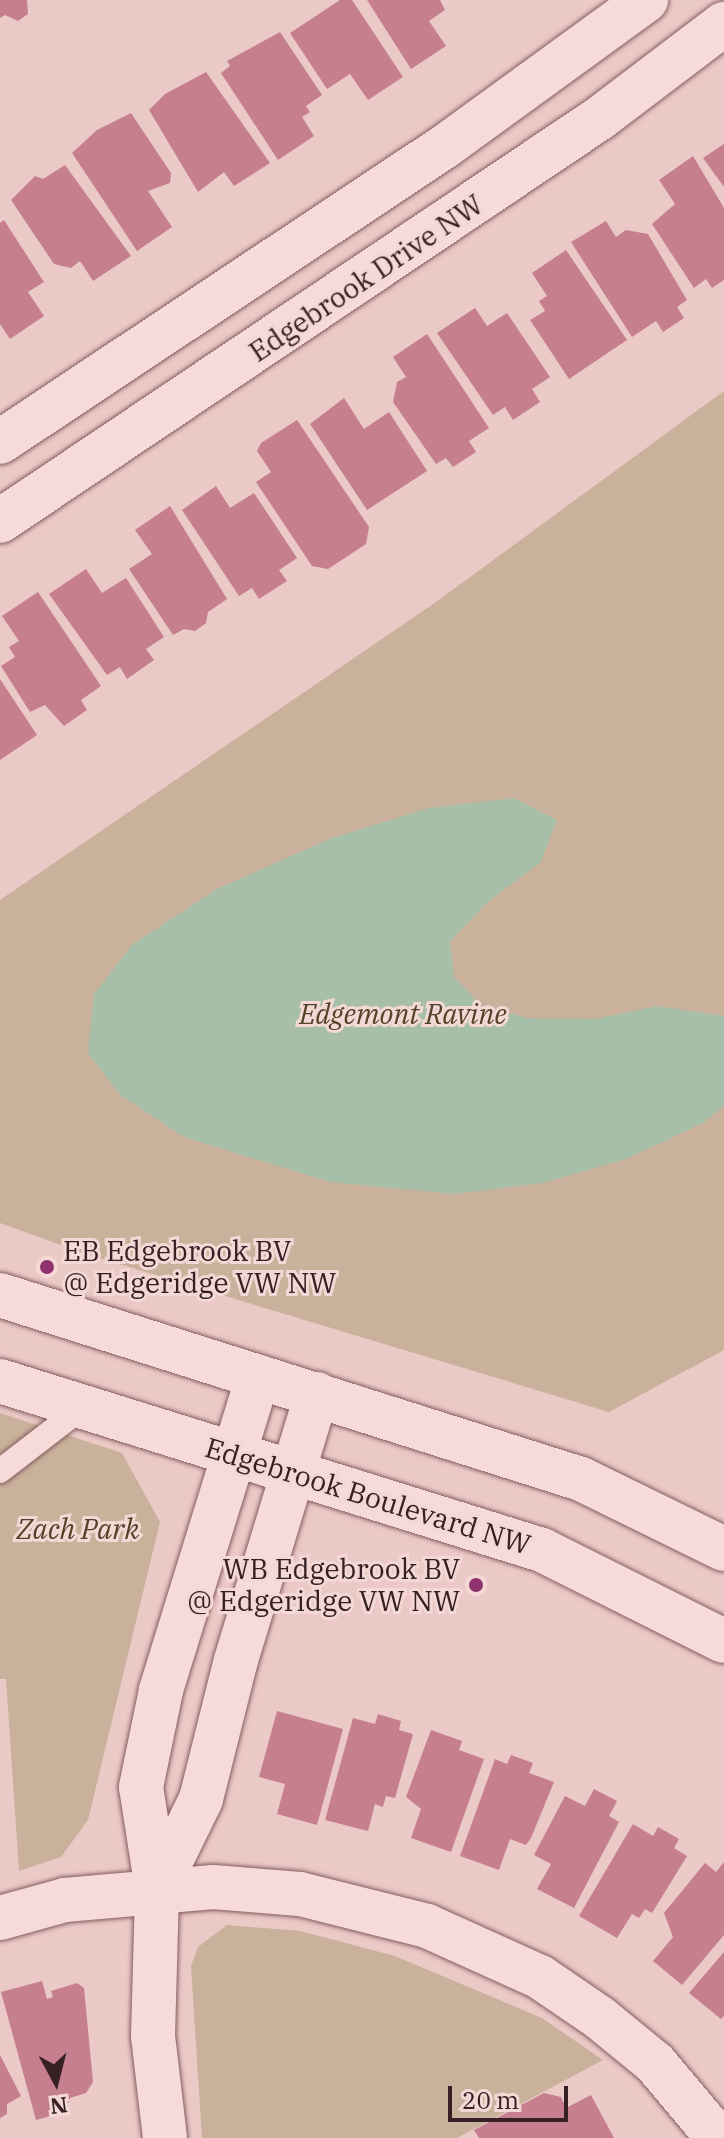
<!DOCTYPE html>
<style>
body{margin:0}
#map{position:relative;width:724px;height:2138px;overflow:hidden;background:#ebc9c6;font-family:"IBM Plex Serif",serif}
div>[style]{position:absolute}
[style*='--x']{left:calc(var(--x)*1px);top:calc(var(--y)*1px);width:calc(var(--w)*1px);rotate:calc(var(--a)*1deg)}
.green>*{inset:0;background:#c9b19b}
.water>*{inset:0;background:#a7bfa9}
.building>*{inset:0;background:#c67f8e}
.roads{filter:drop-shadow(0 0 2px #855d61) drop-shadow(0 0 2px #855d61)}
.service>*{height:24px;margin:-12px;padding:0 12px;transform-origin:12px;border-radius:12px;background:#f6dbd9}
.minor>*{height:44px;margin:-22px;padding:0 22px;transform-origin:22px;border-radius:22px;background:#f6dbd9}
.tertiary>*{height:44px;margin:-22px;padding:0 22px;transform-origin:22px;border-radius:22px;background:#f6dbd9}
.dots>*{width:22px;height:22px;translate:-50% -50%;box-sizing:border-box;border:4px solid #f3d8d5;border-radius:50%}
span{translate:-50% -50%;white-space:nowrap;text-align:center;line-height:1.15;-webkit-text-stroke:6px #f3d8d5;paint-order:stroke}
.street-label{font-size:28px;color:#372023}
.park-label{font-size:28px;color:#524228;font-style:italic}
.poi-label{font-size:28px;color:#372023}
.left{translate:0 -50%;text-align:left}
.right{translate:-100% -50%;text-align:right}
.north{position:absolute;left:16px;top:2042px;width:80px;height:80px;-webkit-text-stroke:6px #f3d8d5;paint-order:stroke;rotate:173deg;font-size:22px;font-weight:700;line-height:32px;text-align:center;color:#372023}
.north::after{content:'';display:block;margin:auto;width:28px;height:36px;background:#372023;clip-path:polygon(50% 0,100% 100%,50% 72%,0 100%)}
.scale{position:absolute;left:448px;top:2086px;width:120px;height:36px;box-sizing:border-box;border:4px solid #372023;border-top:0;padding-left:10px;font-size:24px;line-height:28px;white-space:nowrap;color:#372023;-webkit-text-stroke:6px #f3d8d5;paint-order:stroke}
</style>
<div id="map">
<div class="green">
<div style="clip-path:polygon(724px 391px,724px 1350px,609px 1412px,83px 1253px,0 1223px,0 900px,436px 602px)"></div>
<div style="clip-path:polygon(0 1413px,122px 1453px,160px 1522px,88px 1820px,61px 1857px,19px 1871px,6px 1679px,0 1679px)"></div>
<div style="clip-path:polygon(227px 1925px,300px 1931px,395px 1956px,542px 2018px,603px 2060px,457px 2138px,202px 2138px,191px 1966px,198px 1947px)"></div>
</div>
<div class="water">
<div style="clip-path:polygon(514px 798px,557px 820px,540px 863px,490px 900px,450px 941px,454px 977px,481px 1005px,527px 1018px,595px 1019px,657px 1006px,724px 1016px,724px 1106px,703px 1123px,626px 1159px,543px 1183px,454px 1194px,330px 1182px,184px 1137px,120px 1095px,88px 1053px,94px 994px,133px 944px,217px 889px,329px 839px,429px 808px)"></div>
</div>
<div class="building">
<div style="clip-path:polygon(0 0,27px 0,28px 14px,18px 21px,5px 15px,0 18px)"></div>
<div style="clip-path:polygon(340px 0,352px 0,403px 77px,368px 100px,350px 74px,327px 89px,290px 33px)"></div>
<div style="clip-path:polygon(367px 0,440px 0,445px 10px,429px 21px,446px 46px,411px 69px)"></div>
<div style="clip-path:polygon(280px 32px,322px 95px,306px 106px,310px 112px,302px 117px,314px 136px,278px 160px,221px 73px,230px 66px,227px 61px)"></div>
<div style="clip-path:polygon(206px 72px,270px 163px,234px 186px,224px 172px,198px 192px,149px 110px,165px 94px)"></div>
<div style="clip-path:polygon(131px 113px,171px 173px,170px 183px,148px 191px,172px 227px,137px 251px,72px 153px,97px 130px)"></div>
<div style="clip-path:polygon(724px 144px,724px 187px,703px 158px)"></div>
<div style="clip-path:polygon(693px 156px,724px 208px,724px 280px,712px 288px,706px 279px,694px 288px,652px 224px,675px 204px,659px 180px)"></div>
<div style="clip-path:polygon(65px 165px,131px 256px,93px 281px,80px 261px,71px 268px,54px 264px,11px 200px,35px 176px,43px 179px)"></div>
<div style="clip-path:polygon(4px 220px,44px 282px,28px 292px,44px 316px,10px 339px,0 324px,0 223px)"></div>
<div style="clip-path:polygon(606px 221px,616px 237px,626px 230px,648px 234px,687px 300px,677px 307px,684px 318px,663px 332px,656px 321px,632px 337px,571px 242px)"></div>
<div style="clip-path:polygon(566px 250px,627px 340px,569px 379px,530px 320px,545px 311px,539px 301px,547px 296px,532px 273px)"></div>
<div style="clip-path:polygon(475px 308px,487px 326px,507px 313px,550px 377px,532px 389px,540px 402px,513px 420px,505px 407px,493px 415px,437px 333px)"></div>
<div style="clip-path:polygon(427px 334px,489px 428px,469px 441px,476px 452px,453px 467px,446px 458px,436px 464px,393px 402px,397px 382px,406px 377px,393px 357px)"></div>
<div style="clip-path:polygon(344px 398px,364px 429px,389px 412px,427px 471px,367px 510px,310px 424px)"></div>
<div style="clip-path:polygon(297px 420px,369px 527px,366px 544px,328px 569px,312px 566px,256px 482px,271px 472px,257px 451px,261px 443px)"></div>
<div style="clip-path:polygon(216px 486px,230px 508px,254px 493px,297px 558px,279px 570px,287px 581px,259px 599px,252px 588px,239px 596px,182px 510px)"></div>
<div style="clip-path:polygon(170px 506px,227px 599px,208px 612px,206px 623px,195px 631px,184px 629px,173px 635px,129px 569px,152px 554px,135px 530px)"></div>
<div style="clip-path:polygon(86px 569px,102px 593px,126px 578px,164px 637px,146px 649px,154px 660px,127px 679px,120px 667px,107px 675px,49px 594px)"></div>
<div style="clip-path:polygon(38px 592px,101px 686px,81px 700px,87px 710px,64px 726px,45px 705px,30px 712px,1px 666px,15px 657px,9px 647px,19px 641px,2px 616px)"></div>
<div style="clip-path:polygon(0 679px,37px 735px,0 760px)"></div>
<div style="clip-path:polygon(277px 1711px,343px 1729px,317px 1825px,277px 1814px,285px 1784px,259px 1777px)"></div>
<div style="clip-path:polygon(378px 1714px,401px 1721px,399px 1730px,413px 1734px,395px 1798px,386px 1796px,383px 1807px,375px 1804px,368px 1831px,325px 1820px,353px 1718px,375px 1724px)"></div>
<div style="clip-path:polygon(431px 1730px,462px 1741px,459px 1750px,484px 1759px,451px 1852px,411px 1838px,421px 1809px,406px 1797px)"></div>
<div style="clip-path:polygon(511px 1755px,533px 1763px,529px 1773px,554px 1782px,531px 1838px,526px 1845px,510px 1839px,499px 1870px,460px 1856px,495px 1759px,507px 1764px)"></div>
<div style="clip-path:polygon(594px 1789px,617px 1801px,609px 1816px,619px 1822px,574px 1908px,537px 1889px,551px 1864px,534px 1855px,565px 1796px,585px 1806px)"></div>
<div style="clip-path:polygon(633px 1824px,653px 1836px,658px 1827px,679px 1839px,674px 1848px,687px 1856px,652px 1913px,645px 1909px,639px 1918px,632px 1914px,617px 1938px,579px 1916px)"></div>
<div style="clip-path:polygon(724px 1862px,724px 1935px,682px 1985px,653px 1961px,673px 1937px,664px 1913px,705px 1863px,716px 1872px)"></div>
<div style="clip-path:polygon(724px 1952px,724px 2016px,721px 2019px,689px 1993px)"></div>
<div style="clip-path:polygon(42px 1981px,47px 1999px,53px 1997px,51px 1991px,77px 1983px,84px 1988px,93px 2082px,86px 2093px,70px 2098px,65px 2112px,36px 2120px,1px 1992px)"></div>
<div style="clip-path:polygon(0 2055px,21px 2096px,7px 2104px,7px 2114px,0 2118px)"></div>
<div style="clip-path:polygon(544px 2093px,561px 2097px,566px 2108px,591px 2095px,614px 2138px,479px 2138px,474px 2130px)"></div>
</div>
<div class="roads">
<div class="service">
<div style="--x:0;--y:1471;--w:105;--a:-37.6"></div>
</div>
<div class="minor">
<div style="--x:157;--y:1889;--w:100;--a:-63.9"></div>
<div style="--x:201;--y:1799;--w:143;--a:-75.9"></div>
<div style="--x:236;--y:1660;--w:278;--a:-73.1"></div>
<div style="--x:0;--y:1918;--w:67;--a:-15.5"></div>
<div style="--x:65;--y:1900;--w:149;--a:-5"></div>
<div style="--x:213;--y:1887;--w:87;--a:4.6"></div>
<div style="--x:300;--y:1894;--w:131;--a:14.1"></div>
<div style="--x:427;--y:1926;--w:124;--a:24.3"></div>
<div style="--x:540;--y:1977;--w:73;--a:34.3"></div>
<div style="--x:600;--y:2018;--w:71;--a:39.3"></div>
<div style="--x:655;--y:2063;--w:98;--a:50"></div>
<div style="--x:165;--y:2138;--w:103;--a:-96.7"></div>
<div style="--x:153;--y:2036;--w:147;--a:-88.4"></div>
<div style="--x:157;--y:1889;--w:103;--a:-98.9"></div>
<div style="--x:141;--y:1787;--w:99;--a:-78.3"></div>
<div style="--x:161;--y:1690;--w:328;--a:-72.8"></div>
</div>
<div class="tertiary">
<div style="--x:0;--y:442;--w:533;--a:-33.6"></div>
<div style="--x:444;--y:147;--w:250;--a:-36"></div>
<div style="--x:0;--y:521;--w:723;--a:-33.89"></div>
<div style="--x:600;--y:118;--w:156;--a:-37.2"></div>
<div style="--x:0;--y:1295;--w:609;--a:17.57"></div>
<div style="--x:581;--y:1479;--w:159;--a:26.1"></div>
<div style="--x:0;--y:1381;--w:568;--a:17.32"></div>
<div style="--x:542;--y:1550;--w:203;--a:26.6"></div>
</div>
</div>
<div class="dots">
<div style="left:47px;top:1267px;background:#90326e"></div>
<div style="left:476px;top:1585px;background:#90326e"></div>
</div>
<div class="street-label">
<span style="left:366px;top:278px;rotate:-34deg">Edgebrook Drive NW</span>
<span style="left:368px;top:1496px;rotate:17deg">Edgebrook Boulevard NW</span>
</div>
<div class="park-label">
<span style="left:403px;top:1014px">Edgemont Ravine</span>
<span style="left:78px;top:1529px">Zach Park</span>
</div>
<div class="poi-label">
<span class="left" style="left:63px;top:1267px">EB Edgebrook BV<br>@ Edgeridge VW NW</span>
<span class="right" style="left:460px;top:1585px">WB Edgebrook BV<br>@ Edgeridge VW NW</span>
</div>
<div class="north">N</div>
<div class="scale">20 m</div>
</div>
